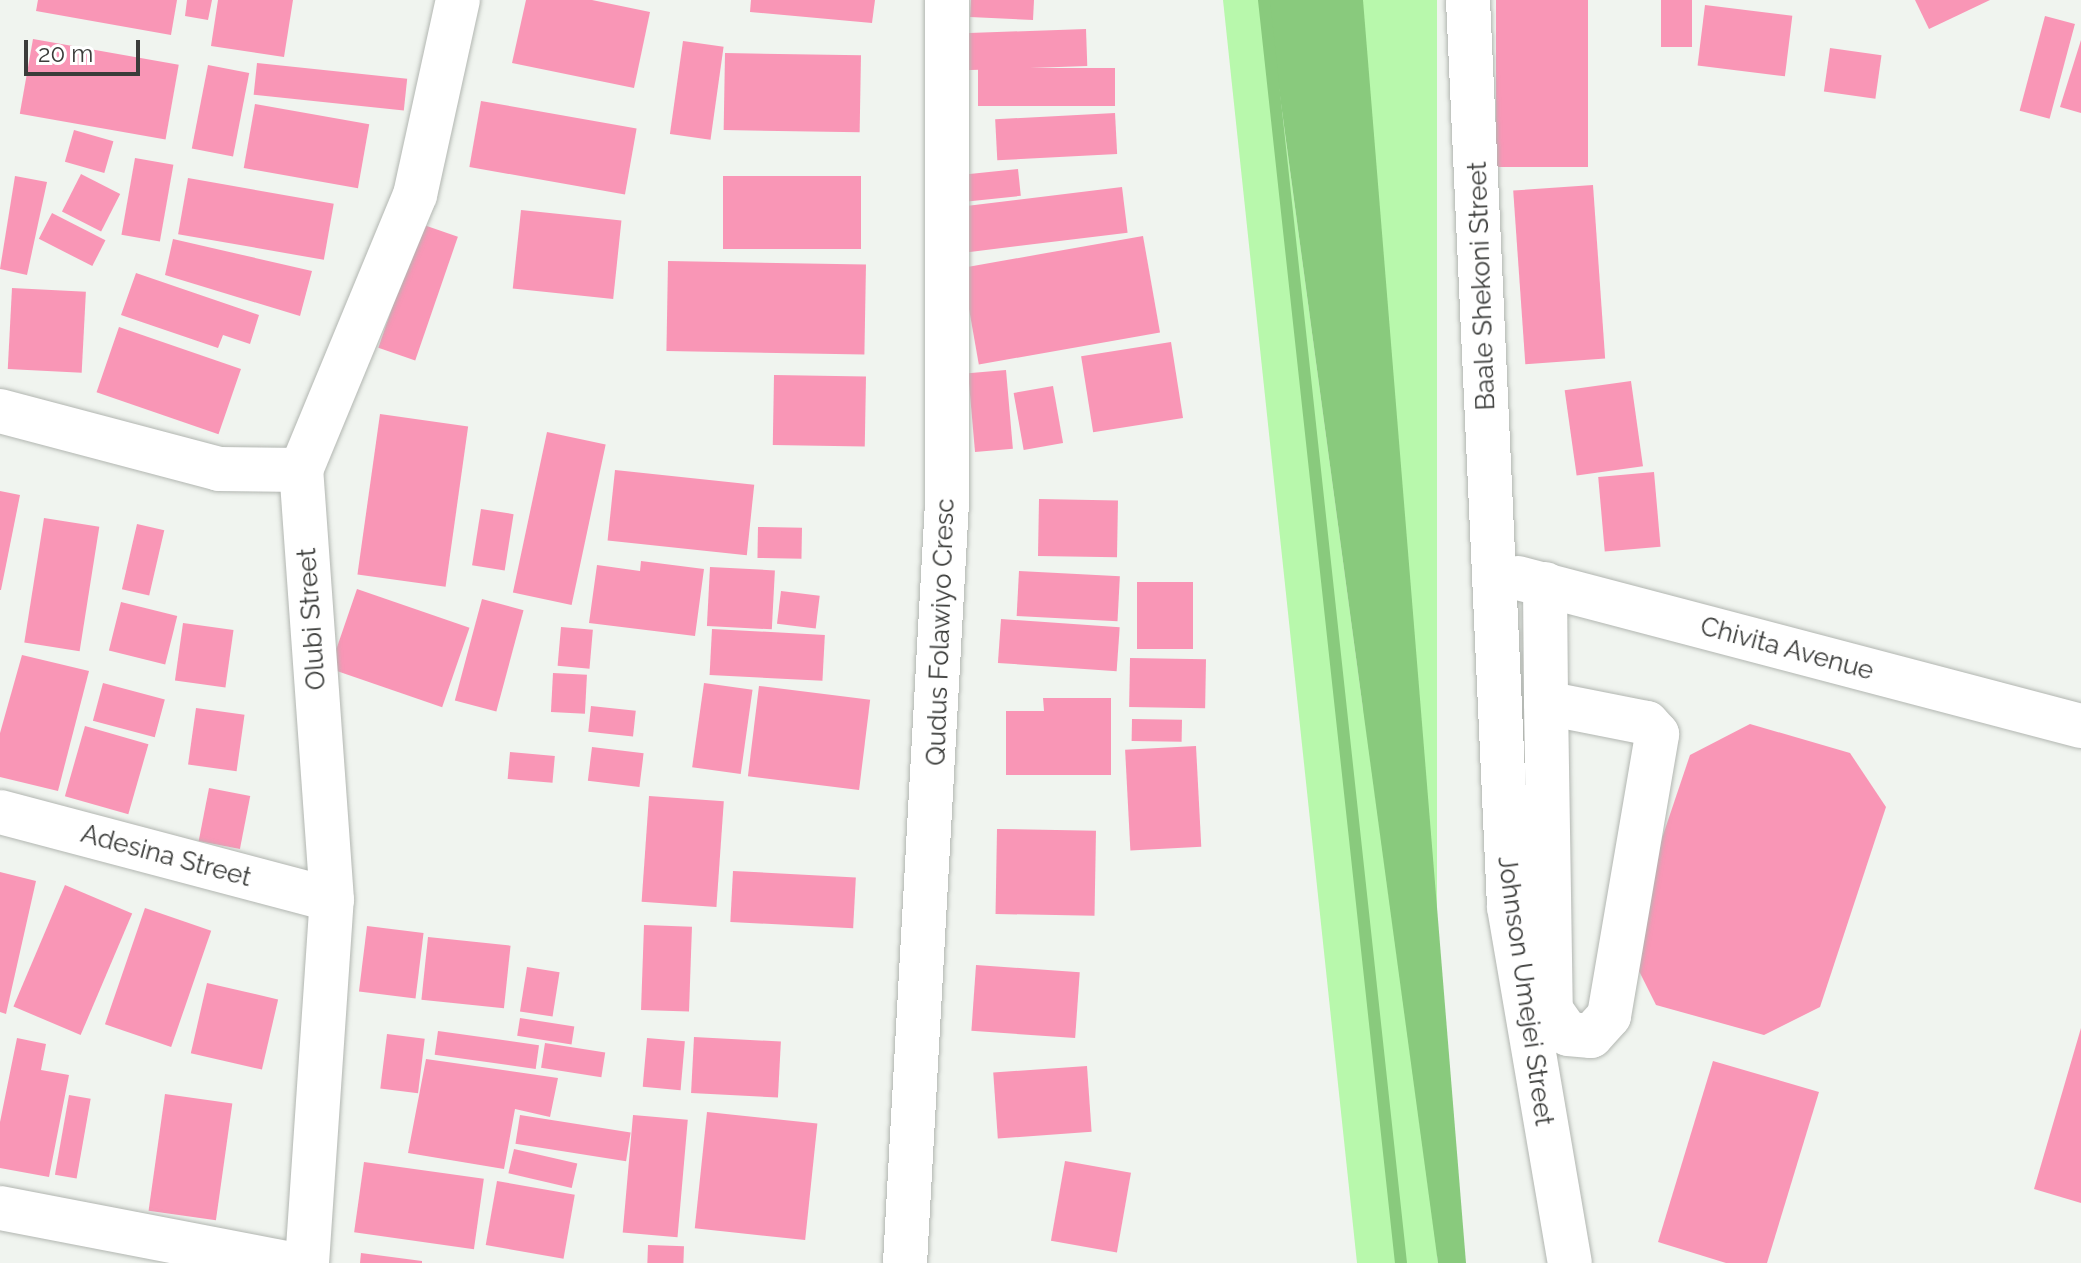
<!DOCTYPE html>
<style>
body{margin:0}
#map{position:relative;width:2081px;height:1263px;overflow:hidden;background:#f0f4ef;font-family:Raleway,sans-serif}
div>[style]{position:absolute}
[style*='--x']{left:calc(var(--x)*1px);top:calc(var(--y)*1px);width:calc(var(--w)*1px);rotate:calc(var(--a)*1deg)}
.green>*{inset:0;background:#b8f8ac;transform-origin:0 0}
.water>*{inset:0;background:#89ca7d}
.stream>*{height:12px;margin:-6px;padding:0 6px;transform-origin:6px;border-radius:6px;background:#89ca7d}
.building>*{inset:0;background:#f996b6;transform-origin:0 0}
.roads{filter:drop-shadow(0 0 2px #b2b6b1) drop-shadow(0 0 2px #b2b6b1)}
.minor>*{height:44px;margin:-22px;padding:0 22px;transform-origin:22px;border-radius:22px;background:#fff}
span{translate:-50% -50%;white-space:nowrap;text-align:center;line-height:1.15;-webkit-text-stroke:6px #fff;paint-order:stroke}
.street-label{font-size:26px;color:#3b3c3a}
.scale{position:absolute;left:24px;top:40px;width:116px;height:36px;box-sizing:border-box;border:4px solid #3b3c3a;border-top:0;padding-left:10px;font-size:24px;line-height:28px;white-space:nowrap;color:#3b3c3a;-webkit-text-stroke:6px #fff;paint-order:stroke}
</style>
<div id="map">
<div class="green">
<div style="clip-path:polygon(1223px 0,1267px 0,1438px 1263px,1357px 1263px)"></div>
<div style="left:1363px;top:0;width:74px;height:1267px"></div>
</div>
<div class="water">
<div style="clip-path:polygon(1267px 0,1363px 0,1466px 1263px,1438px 1263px)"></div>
</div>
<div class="stream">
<div style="--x:1264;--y:0;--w:1270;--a:83.81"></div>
</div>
<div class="building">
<div style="clip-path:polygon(38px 0,177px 0,171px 35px,36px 11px)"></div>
<div style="clip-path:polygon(187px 0,212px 0,208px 20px,185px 16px)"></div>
<div style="clip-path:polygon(218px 0,293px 0,284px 57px,211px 46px)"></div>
<div style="clip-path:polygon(526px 0,592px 0,650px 12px,634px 88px,512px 63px)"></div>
<div style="clip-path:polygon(751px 0,875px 0,872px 23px,750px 12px)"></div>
<div style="clip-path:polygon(971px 0,1034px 0,1033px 20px,970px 17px)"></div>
<div style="left:1496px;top:0;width:92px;height:167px"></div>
<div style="left:1661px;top:0;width:31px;height:47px"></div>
<div style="clip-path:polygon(1915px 0,1990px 0,1929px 29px)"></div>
<div style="left:1705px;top:5px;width:88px;height:61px;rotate:7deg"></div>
<div style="left:2045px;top:16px;width:31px;height:98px;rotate:15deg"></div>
<div style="left:1086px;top:29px;width:37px;height:124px;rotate:88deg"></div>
<div style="left:33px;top:39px;width:148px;height:76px;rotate:10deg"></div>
<div style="clip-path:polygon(2081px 40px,2081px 113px,2060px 107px)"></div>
<div style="left:683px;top:41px;width:41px;height:94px;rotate:8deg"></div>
<div style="left:1830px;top:48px;width:52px;height:44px;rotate:8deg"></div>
<div style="left:725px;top:53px;width:136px;height:77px;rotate:1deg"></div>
<div style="left:257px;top:63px;width:151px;height:32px;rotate:6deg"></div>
<div style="left:208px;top:65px;width:42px;height:85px;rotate:11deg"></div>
<div style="left:1115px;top:68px;width:38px;height:137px;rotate:90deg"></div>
<div style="left:481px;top:101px;width:158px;height:67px;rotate:10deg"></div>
<div style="left:255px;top:104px;width:116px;height:65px;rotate:10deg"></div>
<div style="left:1115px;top:113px;width:41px;height:120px;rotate:87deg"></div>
<div style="left:74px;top:130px;width:41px;height:33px;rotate:16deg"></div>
<div style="left:135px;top:158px;width:39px;height:78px;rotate:10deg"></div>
<div style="left:1018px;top:169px;width:27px;height:56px;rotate:84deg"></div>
<div style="left:81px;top:174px;width:44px;height:42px;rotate:27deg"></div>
<div style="clip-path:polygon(15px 176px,47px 182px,27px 275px,0 269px)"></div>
<div style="left:723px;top:176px;width:138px;height:73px"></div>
<div style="left:188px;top:178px;width:148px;height:57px;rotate:10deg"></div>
<div style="left:1593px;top:185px;width:174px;height:80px;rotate:86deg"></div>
<div style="left:1122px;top:187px;width:46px;height:163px;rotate:83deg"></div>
<div style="left:521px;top:210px;width:101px;height:79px;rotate:6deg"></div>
<div style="left:52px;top:213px;width:60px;height:29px;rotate:27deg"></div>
<div style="left:421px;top:224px;width:39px;height:131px;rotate:19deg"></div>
<div style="left:1143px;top:236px;width:98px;height:184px;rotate:80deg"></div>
<div style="clip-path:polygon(173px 239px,312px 271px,300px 316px,165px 275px)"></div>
<div style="left:668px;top:261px;width:198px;height:90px;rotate:1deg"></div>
<div style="clip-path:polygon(136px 273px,259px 315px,250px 344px,223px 335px,218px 348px,121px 315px)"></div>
<div style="left:12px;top:288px;width:74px;height:81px;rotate:3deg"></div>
<div style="left:119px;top:327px;width:129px;height:69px;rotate:19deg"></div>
<div style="left:1171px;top:342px;width:77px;height:91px;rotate:81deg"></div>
<div style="left:1006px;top:370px;width:79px;height:38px;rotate:85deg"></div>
<div style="left:774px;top:375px;width:92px;height:70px;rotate:1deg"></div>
<div style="left:1631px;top:381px;width:86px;height:67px;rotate:82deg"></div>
<div style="left:1053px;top:386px;width:58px;height:40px;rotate:80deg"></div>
<div style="left:380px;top:414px;width:89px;height:162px;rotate:8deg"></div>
<div style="left:547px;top:432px;width:60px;height:164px;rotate:12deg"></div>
<div style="left:615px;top:470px;width:140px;height:71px;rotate:6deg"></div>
<div style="left:1654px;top:472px;width:75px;height:56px;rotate:85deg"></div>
<div style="clip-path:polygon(0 491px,20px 495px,1px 590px,0 590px)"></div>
<div style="left:1039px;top:499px;width:79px;height:57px;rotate:1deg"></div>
<div style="left:481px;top:509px;width:33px;height:57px;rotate:9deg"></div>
<div style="left:44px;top:518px;width:56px;height:126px;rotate:9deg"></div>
<div style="left:137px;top:524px;width:28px;height:67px;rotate:13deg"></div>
<div style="left:758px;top:527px;width:44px;height:31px;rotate:1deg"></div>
<div style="clip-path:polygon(641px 561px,704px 569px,695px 636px,589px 623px,597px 565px,640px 571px)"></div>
<div style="left:710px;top:567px;width:65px;height:59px;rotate:3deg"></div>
<div style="left:1019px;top:571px;width:101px;height:45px;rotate:3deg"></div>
<div style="left:1193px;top:582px;width:67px;height:56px;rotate:90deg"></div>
<div style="left:357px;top:589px;width:119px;height:84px;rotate:19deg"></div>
<div style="left:781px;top:591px;width:39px;height:33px;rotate:7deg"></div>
<div style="left:482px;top:599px;width:43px;height:105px;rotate:15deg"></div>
<div style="left:121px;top:602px;width:58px;height:50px;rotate:14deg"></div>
<div style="left:1001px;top:619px;width:119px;height:44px;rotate:4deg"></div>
<div style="left:183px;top:623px;width:51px;height:58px;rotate:8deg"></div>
<div style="left:561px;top:627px;width:32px;height:39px;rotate:5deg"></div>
<div style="left:712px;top:629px;width:113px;height:46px;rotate:3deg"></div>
<div style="clip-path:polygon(22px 655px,89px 671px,58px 791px,0 777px,0 733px)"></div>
<div style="left:1130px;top:658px;width:76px;height:49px;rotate:1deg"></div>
<div style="left:553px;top:673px;width:34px;height:39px;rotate:3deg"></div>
<div style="left:103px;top:683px;width:64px;height:39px;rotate:15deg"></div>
<div style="left:704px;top:683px;width:49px;height:85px;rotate:8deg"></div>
<div style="left:759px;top:686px;width:112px;height:91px;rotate:7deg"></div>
<div style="clip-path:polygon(1043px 698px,1111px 698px,1111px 775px,1006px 775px,1006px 711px,1044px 711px)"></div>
<div style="left:591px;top:706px;width:45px;height:26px;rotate:6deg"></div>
<div style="left:196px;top:708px;width:49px;height:57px;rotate:8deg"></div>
<div style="left:1132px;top:719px;width:50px;height:22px;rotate:1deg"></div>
<div style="clip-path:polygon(1750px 724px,1850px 753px,1886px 807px,1820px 1007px,1764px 1035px,1656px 1005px,1626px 945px,1690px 755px)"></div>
<div style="left:85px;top:726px;width:66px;height:73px;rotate:16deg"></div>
<div style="left:1196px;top:746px;width:101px;height:71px;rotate:87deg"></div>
<div style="left:592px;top:747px;width:52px;height:34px;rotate:7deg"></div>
<div style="left:510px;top:752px;width:45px;height:27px;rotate:5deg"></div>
<div style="left:209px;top:788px;width:42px;height:54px;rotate:11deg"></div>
<div style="left:649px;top:796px;width:75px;height:106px;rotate:4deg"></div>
<div style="left:997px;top:829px;width:99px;height:85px;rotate:1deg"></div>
<div style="left:733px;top:871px;width:123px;height:51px;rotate:3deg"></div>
<div style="clip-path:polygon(0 872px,36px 881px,6px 1014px,0 1012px)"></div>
<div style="left:65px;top:885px;width:73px;height:132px;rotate:23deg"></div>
<div style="left:145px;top:908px;width:70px;height:123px;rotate:19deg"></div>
<div style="left:644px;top:925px;width:48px;height:85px;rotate:2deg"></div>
<div style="left:367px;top:926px;width:57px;height:66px;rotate:7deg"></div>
<div style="left:428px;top:937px;width:83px;height:63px;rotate:6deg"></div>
<div style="left:976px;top:965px;width:104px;height:66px;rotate:4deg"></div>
<div style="left:527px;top:967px;width:33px;height:45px;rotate:9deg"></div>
<div style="left:207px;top:983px;width:73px;height:72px;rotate:13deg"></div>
<div style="left:520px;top:1018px;width:55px;height:18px;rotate:9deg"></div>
<div style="clip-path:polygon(2081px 1028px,2081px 1203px,2034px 1189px)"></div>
<div style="left:438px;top:1031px;width:102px;height:24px;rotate:8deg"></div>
<div style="left:387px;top:1034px;width:38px;height:55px;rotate:7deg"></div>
<div style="left:694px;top:1037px;width:87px;height:56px;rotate:3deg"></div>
<div style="clip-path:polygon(17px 1038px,46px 1044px,41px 1070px,69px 1075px,49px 1177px,0 1168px,0 1122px)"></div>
<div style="left:647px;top:1038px;width:38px;height:49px;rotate:5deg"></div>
<div style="left:545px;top:1043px;width:61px;height:25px;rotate:9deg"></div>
<div style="clip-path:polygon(426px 1059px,558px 1078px,550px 1117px,515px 1109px,504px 1169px,408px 1153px)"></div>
<div style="clip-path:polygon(1713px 1061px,1819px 1092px,1767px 1263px,1726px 1263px,1658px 1242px)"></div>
<div style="left:1087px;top:1066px;width:66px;height:94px;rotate:86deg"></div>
<div style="left:165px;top:1094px;width:68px;height:118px;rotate:8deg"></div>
<div style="left:69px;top:1095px;width:22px;height:81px;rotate:10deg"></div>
<div style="left:707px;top:1112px;width:111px;height:117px;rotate:6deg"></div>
<div style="left:520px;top:1115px;width:112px;height:29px;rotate:9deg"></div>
<div style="left:633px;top:1115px;width:55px;height:118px;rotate:5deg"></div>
<div style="left:514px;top:1149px;width:65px;height:25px;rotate:13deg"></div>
<div style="left:1065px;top:1161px;width:67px;height:81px;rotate:10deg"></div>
<div style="left:364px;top:1162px;width:121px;height:71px;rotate:8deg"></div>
<div style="left:497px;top:1181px;width:79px;height:65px;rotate:10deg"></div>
<div style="left:648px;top:1245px;width:36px;height:18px;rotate:2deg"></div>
<div style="clip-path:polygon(361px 1253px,422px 1261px,422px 1263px,360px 1263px)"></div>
</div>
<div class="roads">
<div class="minor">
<div style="--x:1468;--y:0;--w:908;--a:87.41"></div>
<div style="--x:1509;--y:907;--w:361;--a:80.3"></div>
<div style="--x:0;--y:411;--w:227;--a:14.8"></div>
<div style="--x:219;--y:469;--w:82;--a:0.7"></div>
<div style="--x:1518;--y:578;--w:582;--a:14.73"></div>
<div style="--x:1545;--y:584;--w:119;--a:89.5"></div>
<div style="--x:1546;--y:703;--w:307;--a:89.1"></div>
<div style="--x:1551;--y:1010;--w:29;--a:55"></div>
<div style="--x:1568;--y:1034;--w:23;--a:5"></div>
<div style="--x:1591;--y:1036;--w:27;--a:-48"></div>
<div style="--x:1609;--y:1016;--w:286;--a:-80.3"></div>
<div style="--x:1657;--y:734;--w:15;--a:-132"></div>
<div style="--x:1647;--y:723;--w:103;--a:-168.8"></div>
<div style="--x:0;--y:812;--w:343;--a:14.8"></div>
<div style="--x:0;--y:1208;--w:291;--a:10.9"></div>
<div style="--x:307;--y:1263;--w:364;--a:-86.1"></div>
<div style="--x:332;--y:900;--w:431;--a:-94.1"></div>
<div style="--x:301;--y:470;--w:298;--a:-67.5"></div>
<div style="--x:415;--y:195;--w:200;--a:-77.6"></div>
<div style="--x:905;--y:1263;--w:762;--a:-86.84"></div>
<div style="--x:947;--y:502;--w:502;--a:-90"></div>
</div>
</div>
<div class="street-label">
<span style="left:1482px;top:286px;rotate:-92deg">Baale Shekoni Street</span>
<span style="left:312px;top:619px;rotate:-94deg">Olubi Street</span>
<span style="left:941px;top:632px;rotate:-88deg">Qudus Folawiyo Cresc</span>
<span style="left:1787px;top:649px;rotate:15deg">Chivita Avenue</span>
<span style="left:166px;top:856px;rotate:15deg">Adesina Street</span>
<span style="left:1525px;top:991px;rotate:82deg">Johnson Umejei Street</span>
</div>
<div class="scale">20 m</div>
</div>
